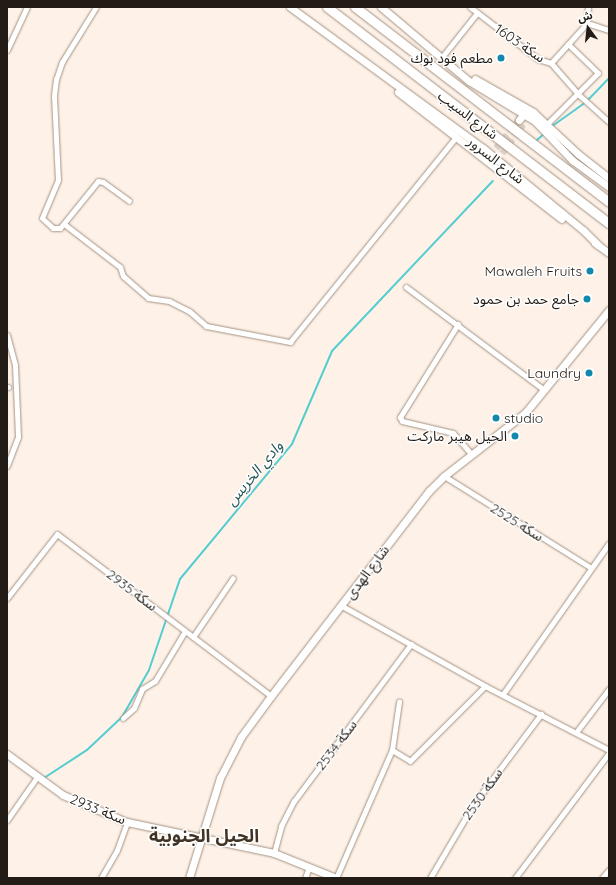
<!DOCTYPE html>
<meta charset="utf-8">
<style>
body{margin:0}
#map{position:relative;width:616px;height:885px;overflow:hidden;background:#fef2e8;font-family:Quicksand,"Noto Sans Arabic",sans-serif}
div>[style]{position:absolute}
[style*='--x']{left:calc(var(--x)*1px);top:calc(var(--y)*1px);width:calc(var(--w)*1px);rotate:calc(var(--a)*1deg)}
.stream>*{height:2px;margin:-1px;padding:0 1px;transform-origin:1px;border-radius:1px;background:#54cdd1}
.secondary-tunnel>*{height:7px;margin-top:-3.5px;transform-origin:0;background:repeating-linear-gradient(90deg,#ddd2c8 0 7px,transparent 0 10.5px)}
.roads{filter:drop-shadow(0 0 1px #a49282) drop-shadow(0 0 1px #a49282)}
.street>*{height:5px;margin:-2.5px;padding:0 2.5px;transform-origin:2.5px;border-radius:2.5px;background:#fff}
.secondary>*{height:7px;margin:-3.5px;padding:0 3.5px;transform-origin:3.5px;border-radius:3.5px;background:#fff}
.highway>*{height:9px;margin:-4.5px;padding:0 4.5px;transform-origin:4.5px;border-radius:4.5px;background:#fff}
.dots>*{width:11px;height:11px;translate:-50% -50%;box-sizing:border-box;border:2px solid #fff;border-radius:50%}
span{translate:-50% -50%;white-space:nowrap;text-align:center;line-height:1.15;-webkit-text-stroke:3px #fff;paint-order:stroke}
.street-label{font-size:14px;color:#231c16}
.poi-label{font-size:14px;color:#231c16}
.right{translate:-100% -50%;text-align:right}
.left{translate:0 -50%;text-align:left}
.water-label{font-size:15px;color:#235658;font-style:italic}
.district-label{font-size:18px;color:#423325;font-weight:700}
.frame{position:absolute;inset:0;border:8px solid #231c16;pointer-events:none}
.north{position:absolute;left:568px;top:8px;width:40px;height:40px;-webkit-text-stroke:3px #fff;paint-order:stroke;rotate:345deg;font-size:11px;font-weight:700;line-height:16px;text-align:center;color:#231c16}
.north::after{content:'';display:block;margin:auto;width:14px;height:18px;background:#231c16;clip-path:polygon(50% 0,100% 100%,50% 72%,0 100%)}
</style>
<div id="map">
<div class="stream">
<div style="--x:551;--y:127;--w:43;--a:-35.5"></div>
<div style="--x:586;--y:102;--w:33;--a:-46"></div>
<div style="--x:537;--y:140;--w:11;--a:-41"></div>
<div style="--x:44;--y:778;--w:51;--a:-33.1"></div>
<div style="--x:87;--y:750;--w:48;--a:-43.3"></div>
<div style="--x:122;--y:717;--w:54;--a:-60.1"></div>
<div style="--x:149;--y:670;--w:96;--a:-71.2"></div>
<div style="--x:180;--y:579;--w:175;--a:-50.3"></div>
<div style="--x:292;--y:444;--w:101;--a:-66.7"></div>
<div style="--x:332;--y:351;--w:234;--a:-46.6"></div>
</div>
<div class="secondary-tunnel">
<div style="--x:496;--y:148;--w:36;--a:-51"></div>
<div style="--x:502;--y:153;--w:36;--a:-54"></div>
</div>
<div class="roads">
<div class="street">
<div style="--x:96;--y:7;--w:65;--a:121.7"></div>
<div style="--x:62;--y:62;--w:18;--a:109"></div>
<div style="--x:56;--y:79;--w:17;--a:97"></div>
<div style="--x:54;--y:96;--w:84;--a:87.3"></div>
<div style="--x:58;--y:180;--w:41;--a:112.8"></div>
<div style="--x:42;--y:218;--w:15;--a:42"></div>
<div style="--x:53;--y:228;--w:7;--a:0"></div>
<div style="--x:60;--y:228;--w:60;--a:-51"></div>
<div style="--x:98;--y:181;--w:5;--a:11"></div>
<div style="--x:103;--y:182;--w:32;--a:36"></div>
<div style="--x:470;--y:7;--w:86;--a:37.4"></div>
<div style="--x:538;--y:59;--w:14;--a:17"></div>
<div style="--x:551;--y:63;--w:43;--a:48.8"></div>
<div style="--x:579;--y:95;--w:40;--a:42"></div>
<div style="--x:588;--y:7;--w:16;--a:94"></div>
<div style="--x:587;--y:23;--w:23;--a:18"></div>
<div style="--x:7;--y:50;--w:47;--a:-65.1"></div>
<div style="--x:442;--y:57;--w:56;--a:-51.5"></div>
<div style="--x:551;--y:63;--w:54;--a:-48"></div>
<div style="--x:547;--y:124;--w:72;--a:-45"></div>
<div style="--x:598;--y:73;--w:42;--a:-136"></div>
<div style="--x:64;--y:224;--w:71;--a:37.5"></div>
<div style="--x:120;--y:267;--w:9;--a:72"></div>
<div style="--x:123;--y:276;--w:33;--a:41"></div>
<div style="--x:148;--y:298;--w:21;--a:8"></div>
<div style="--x:169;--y:301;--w:22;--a:27"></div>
<div style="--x:189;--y:311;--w:23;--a:41"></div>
<div style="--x:206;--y:326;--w:86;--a:10.8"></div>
<div style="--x:290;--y:342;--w:262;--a:-51"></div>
<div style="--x:406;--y:287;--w:172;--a:36.7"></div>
<div style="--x:458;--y:324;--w:110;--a:121.9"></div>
<div style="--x:400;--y:417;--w:4;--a:63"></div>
<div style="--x:402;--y:421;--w:52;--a:13.2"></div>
<div style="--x:453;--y:433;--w:28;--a:49"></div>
<div style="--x:7;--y:335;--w:31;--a:75"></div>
<div style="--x:15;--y:365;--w:72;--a:87.6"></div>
<div style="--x:18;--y:437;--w:31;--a:111"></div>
<div style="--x:7;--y:387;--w:1;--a:0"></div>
<div style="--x:444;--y:476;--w:173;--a:32"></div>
<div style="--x:7;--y:598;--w:81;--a:-52"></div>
<div style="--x:57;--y:534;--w:268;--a:37.1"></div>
<div style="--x:342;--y:606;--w:164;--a:29.2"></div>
<div style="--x:485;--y:686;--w:140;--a:27.3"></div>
<div style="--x:193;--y:637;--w:71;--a:-55.9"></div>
<div style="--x:503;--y:694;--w:184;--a:-54.9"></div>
<div style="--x:123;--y:718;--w:15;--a:-42"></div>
<div style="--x:134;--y:708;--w:21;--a:-67"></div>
<div style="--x:142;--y:689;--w:15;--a:-32"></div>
<div style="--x:155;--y:681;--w:58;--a:-59"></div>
<div style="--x:577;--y:731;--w:53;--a:-52.7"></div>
<div style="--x:392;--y:750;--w:21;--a:31"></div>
<div style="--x:410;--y:761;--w:106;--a:-45"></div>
<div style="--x:7;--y:820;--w:52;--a:-55.1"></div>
<div style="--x:274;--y:853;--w:28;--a:-75"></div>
<div style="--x:281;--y:826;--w:28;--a:-63"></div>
<div style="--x:294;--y:801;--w:196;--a:-53.3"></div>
<div style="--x:101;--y:878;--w:32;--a:-60"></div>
<div style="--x:117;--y:850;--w:30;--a:-70"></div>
<div style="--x:305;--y:878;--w:12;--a:-70"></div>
<div style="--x:336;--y:878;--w:140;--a:-66.4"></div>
<div style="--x:392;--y:750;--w:49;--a:-81.7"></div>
<div style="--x:430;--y:878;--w:85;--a:-59.5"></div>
<div style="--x:473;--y:805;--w:114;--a:-53.2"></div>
<div style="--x:515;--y:878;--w:156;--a:-53.1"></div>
<div style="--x:602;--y:878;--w:11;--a:-49"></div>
</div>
<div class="secondary">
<div style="--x:290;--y:7;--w:239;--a:36.2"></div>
<div style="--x:483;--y:148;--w:129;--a:39.4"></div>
<div style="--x:583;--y:230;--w:21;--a:45"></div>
<div style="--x:381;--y:7;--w:115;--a:40.1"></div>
<div style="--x:469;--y:81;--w:77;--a:31.2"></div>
<div style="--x:535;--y:121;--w:54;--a:46.5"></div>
<div style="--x:572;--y:160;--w:46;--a:36.1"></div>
<div style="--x:475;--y:79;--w:67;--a:29.6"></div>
<div style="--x:533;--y:112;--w:62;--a:43"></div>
<div style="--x:578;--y:154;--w:39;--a:38"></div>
<div style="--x:398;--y:92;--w:207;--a:37.8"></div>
<div style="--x:519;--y:120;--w:13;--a:-51"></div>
<div style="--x:595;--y:243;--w:17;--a:36"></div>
<div style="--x:7;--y:754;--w:69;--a:36.2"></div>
<div style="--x:63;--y:795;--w:69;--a:22.9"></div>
<div style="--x:127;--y:822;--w:150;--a:11.9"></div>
<div style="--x:274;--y:853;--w:67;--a:22"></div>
<div style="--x:189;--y:878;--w:105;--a:-72.8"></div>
<div style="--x:220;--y:778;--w:46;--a:-62.9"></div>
<div style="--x:241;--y:737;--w:51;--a:-53.8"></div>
<div style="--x:271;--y:696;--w:259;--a:-52.4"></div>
<div style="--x:429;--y:491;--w:21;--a:-45"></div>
<div style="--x:444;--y:476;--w:103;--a:-37.9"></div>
<div style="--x:525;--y:413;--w:133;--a:-50.8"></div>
</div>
<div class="highway">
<div style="--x:327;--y:7;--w:355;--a:37.5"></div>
<div style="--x:355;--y:7;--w:320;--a:37.5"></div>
</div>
</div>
<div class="dots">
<div style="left:501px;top:58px;background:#1188ac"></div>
<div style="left:590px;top:271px;background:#1188ac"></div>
<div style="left:587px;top:299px;background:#1188ac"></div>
<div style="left:589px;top:373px;background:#1188ac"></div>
<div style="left:496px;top:418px;background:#1188ac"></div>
<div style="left:515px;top:436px;background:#1188ac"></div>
</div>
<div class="street-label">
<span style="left:520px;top:43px;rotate:34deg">سكة 1603</span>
<span style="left:468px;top:115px;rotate:37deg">شارع السيب</span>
<span style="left:496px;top:160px;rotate:38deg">شارع السرور</span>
<span style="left:517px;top:522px;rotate:32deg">سكة 2525</span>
<span style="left:367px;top:572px;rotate:-53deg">شارع الهدى</span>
<span style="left:132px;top:590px;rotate:37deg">سكة 2935</span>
<span style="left:336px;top:745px;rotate:-53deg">سكة 2534</span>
<span style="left:482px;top:794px;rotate:-55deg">سكة 2530</span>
<span style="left:98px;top:809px;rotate:22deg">سكة 2933</span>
</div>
<div class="poi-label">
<span class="right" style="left:493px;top:58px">مطعم فود بوك</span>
<span class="right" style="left:582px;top:271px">Mawaleh Fruits</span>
<span class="right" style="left:579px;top:299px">جامع حمد بن حمود</span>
<span class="right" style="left:581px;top:373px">Laundry</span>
<span class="left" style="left:504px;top:418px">studio</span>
<span class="right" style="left:507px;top:436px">الحيل هيبر ماركت</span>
</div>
<div class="water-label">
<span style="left:254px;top:473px;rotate:-50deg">وادي الخريس</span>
</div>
<div class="district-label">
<span style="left:204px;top:836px">الحيل الجنوبية</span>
</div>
<div class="frame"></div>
<div class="north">ش</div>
</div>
